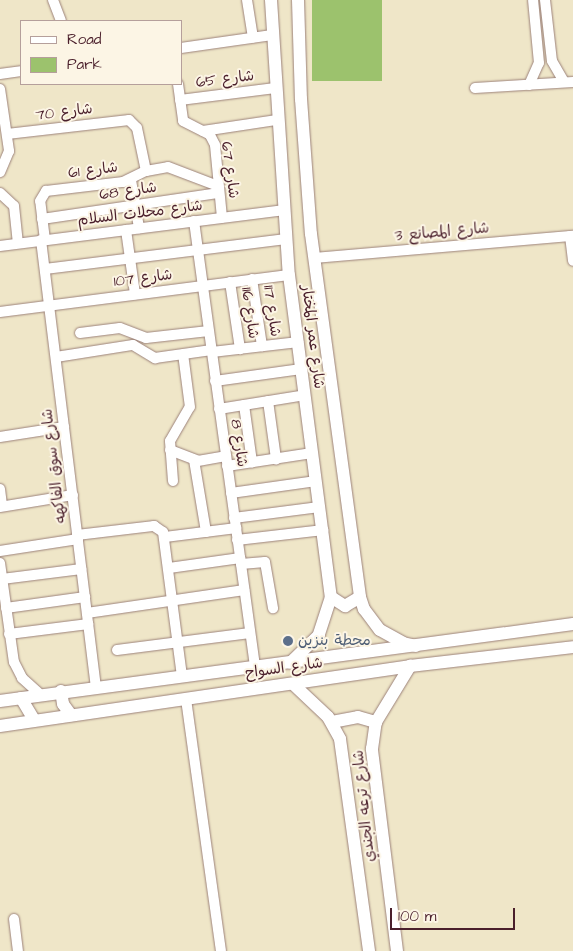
<!DOCTYPE html>
<meta charset="utf-8">
<style>
body{margin:0}
#map{position:relative;width:573px;height:951px;overflow:hidden;background:#efe6c8;font-family:"Architects Daughter","Playpen Sans Arabic",sans-serif}
div>[style]{position:absolute}
[style*='--x']{left:calc(var(--x)*1px);top:calc(var(--y)*1px);width:calc(var(--w)*1px);rotate:calc(var(--a)*1deg)}
.green>*{inset:0;background:#9cc26d;transform-origin:0 0}
.roads{filter:drop-shadow(0 0 1px #9c827a) drop-shadow(0 0 1px #9c827a)}
.minor>*{height:10px;margin:-5px;padding:0 5px;transform-origin:5px;border-radius:5px;background:#fff}
.major>*{height:12px;margin:-6px;padding:0 6px;transform-origin:6px;border-radius:6px;background:#fff}
.dots>*{width:14px;height:14px;translate:-50% -50%;box-sizing:border-box;border:2px solid #fcf5e5;border-radius:50%}
span{translate:-50% -50%;white-space:nowrap;text-align:center;line-height:1.15;-webkit-text-stroke:4px #fcf5e5;paint-order:stroke}
.street-label{font-size:15px;color:#4a1f2b}
.service-label{font-size:15px;color:#4e5e75}
.left{translate:0 -50%;text-align:left}
.legend{position:absolute;left:20px;top:20px;width:162px;height:65px;box-sizing:border-box;background:#fcf5e5;border:1px solid #b59f9b;margin:0;padding:6px 9px;list-style:none;font-size:15px;color:#4a1f2b}
.legend li{display:flex;align-items:center;gap:10px;height:25px}
.legend b{width:25px;border:1px solid #b59f9b}
.scale{position:absolute;left:390px;top:908px;width:125px;height:22px;box-sizing:border-box;border:2px solid #4a1f2b;border-top:0;padding-left:6px;font-size:15px;line-height:18px;white-space:nowrap;color:#4a1f2b;-webkit-text-stroke:4px #fcf5e5;paint-order:stroke}
</style>
<div id="map">
<div class="green">
<div style="left:312px;top:0;width:70px;height:81px"></div>
</div>
<div class="roads">
<div class="minor">
<div style="--x:53;--y:0;--w:22;--a:69"></div>
<div style="--x:247;--y:0;--w:38;--a:81"></div>
<div style="--x:545;--y:0;--w:61;--a:83.5"></div>
<div style="--x:552;--y:61;--w:24;--a:60"></div>
<div style="--x:181;--y:48;--w:92;--a:-8.1"></div>
<div style="--x:0;--y:74;--w:21;--a:-8"></div>
<div style="--x:178;--y:84;--w:37;--a:82"></div>
<div style="--x:183;--y:121;--w:30;--a:27"></div>
<div style="--x:210;--y:135;--w:11;--a:63"></div>
<div style="--x:215;--y:145;--w:73;--a:84.5"></div>
<div style="--x:529;--y:85;--w:24;--a:-66"></div>
<div style="--x:539;--y:63;--w:63;--a:-95.4"></div>
<div style="--x:475;--y:88;--w:98;--a:-3.5"></div>
<div style="--x:0;--y:89;--w:63;--a:81.7"></div>
<div style="--x:9;--y:151;--w:23;--a:113"></div>
<div style="--x:180;--y:100;--w:96;--a:-7.2"></div>
<div style="--x:203;--y:131;--w:75;--a:-8.5"></div>
<div style="--x:7;--y:134;--w:123;--a:-6.5"></div>
<div style="--x:129;--y:120;--w:11;--a:45"></div>
<div style="--x:137;--y:128;--w:44;--a:78.2"></div>
<div style="--x:131;--y:180;--w:49;--a:80.5"></div>
<div style="--x:0;--y:193;--w:19;--a:43"></div>
<div style="--x:14;--y:206;--w:37;--a:84"></div>
<div style="--x:42;--y:219;--w:179;--a:-8.4"></div>
<div style="--x:194;--y:221;--w:451;--a:82.2"></div>
<div style="--x:126;--y:230;--w:65;--a:82"></div>
<div style="--x:570;--y:236;--w:25;--a:83"></div>
<div style="--x:41;--y:240;--w:450;--a:83"></div>
<div style="--x:45;--y:240;--w:39;--a:-97"></div>
<div style="--x:40;--y:201;--w:12;--a:-59"></div>
<div style="--x:46;--y:191;--w:78;--a:-6.7"></div>
<div style="--x:123;--y:182;--w:25;--a:-26"></div>
<div style="--x:146;--y:171;--w:22;--a:-10"></div>
<div style="--x:168;--y:167;--w:53;--a:20.8"></div>
<div style="--x:0;--y:246;--w:285;--a:-7.2"></div>
<div style="--x:314;--y:258;--w:260;--a:-4.9"></div>
<div style="--x:45;--y:269;--w:243;--a:-7.1"></div>
<div style="--x:252;--y:279;--w:68;--a:81.5"></div>
<div style="--x:230;--y:282;--w:68;--a:81.5"></div>
<div style="--x:0;--y:312;--w:291;--a:-7.3"></div>
<div style="--x:80;--y:333;--w:40;--a:-7.1"></div>
<div style="--x:120;--y:328;--w:28;--a:21"></div>
<div style="--x:146;--y:338;--w:63;--a:-6.3"></div>
<div style="--x:212;--y:352;--w:87;--a:-6.6"></div>
<div style="--x:56;--y:357;--w:78;--a:-8.9"></div>
<div style="--x:133;--y:345;--w:26;--a:31"></div>
<div style="--x:155;--y:358;--w:57;--a:-8.1"></div>
<div style="--x:215;--y:381;--w:87;--a:-7.9"></div>
<div style="--x:268;--y:401;--w:59;--a:82.1"></div>
<div style="--x:244;--y:405;--w:58;--a:82"></div>
<div style="--x:219;--y:409;--w:87;--a:-9.2"></div>
<div style="--x:0;--y:437;--w:65;--a:-8.9"></div>
<div style="--x:170;--y:450;--w:30;--a:21"></div>
<div style="--x:198;--y:461;--w:28;--a:-10"></div>
<div style="--x:194;--y:460;--w:73;--a:80.5"></div>
<div style="--x:227;--y:466;--w:86;--a:-8.7"></div>
<div style="--x:173;--y:481;--w:40;--a:-94.3"></div>
<div style="--x:170;--y:441;--w:39;--a:-60"></div>
<div style="--x:190;--y:407;--w:53;--a:-97.5"></div>
<div style="--x:0;--y:489;--w:17;--a:83"></div>
<div style="--x:231;--y:493;--w:86;--a:-8"></div>
<div style="--x:0;--y:507;--w:74;--a:-9.3"></div>
<div style="--x:234;--y:518;--w:86;--a:-7.4"></div>
<div style="--x:77;--y:535;--w:78;--a:-6.7"></div>
<div style="--x:154;--y:526;--w:11;--a:34"></div>
<div style="--x:163;--y:532;--w:146;--a:82.5"></div>
<div style="--x:165;--y:537;--w:72;--a:-7.2"></div>
<div style="--x:237;--y:540;--w:87;--a:-6.6"></div>
<div style="--x:0;--y:551;--w:79;--a:-8.7"></div>
<div style="--x:0;--y:563;--w:100;--a:82"></div>
<div style="--x:14;--y:662;--w:18;--a:63"></div>
<div style="--x:22;--y:678;--w:24;--a:42"></div>
<div style="--x:241;--y:564;--w:24;--a:-5"></div>
<div style="--x:265;--y:562;--w:47;--a:80.1"></div>
<div style="--x:169;--y:568;--w:72;--a:-8"></div>
<div style="--x:2;--y:579;--w:80;--a:-7.2"></div>
<div style="--x:6;--y:608;--w:80;--a:-7.9"></div>
<div style="--x:87;--y:613;--w:159;--a:-8.3"></div>
<div style="--x:9;--y:634;--w:80;--a:-7.2"></div>
<div style="--x:117;--y:650;--w:134;--a:-7.3"></div>
<div style="--x:186;--y:699;--w:254;--a:82.1"></div>
<div style="--x:14;--y:919;--w:32;--a:83"></div>
</div>
<div class="major">
<div style="--x:271;--y:0;--w:276;--a:86.3"></div>
<div style="--x:289;--y:275;--w:325;--a:82.6"></div>
<div style="--x:331;--y:597;--w:40;--a:108"></div>
<div style="--x:319;--y:635;--w:40;--a:136"></div>
<div style="--x:298;--y:0;--w:99;--a:88.3"></div>
<div style="--x:301;--y:99;--w:135;--a:85.8"></div>
<div style="--x:311;--y:234;--w:366;--a:82.3"></div>
<div style="--x:360;--y:597;--w:13;--a:72"></div>
<div style="--x:364;--y:609;--w:26;--a:53"></div>
<div style="--x:380;--y:630;--w:26;--a:29"></div>
<div style="--x:403;--y:643;--w:13;--a:13"></div>
<div style="--x:331;--y:597;--w:17;--a:33"></div>
<div style="--x:345;--y:606;--w:17;--a:-31"></div>
<div style="--x:293;--y:684;--w:48;--a:43.3"></div>
<div style="--x:328;--y:717;--w:25;--a:61"></div>
<div style="--x:340;--y:739;--w:214;--a:82.2"></div>
<div style="--x:61;--y:691;--w:13;--a:81"></div>
<div style="--x:63;--y:704;--w:14;--a:54"></div>
<div style="--x:21;--y:698;--w:26;--a:59"></div>
<div style="--x:0;--y:701;--w:578;--a:-7.65"></div>
<div style="--x:332;--y:722;--w:26;--a:-11"></div>
<div style="--x:358;--y:717;--w:19;--a:16"></div>
<div style="--x:0;--y:726;--w:414;--a:-8.3"></div>
<div style="--x:410;--y:666;--w:164;--a:-6.6"></div>
<div style="--x:397;--y:951;--w:204;--a:-97.1"></div>
<div style="--x:372;--y:749;--w:27;--a:-82"></div>
<div style="--x:376;--y:722;--w:66;--a:-58.7"></div>
</div>
</div>
<div class="dots">
<div style="left:288px;top:641px;background:#5c6f8a"></div>
</div>
<div class="street-label">
<span style="left:225px;top:79px;rotate:-7deg">شارع 65</span>
<span style="left:64px;top:112px;rotate:-7deg">شارع 70</span>
<span style="left:93px;top:170px;rotate:-7deg">شارع 61</span>
<span style="left:230px;top:170px;rotate:82deg">شارع 67</span>
<span style="left:128px;top:191px;rotate:-8deg">شارع 68</span>
<span style="left:140px;top:213px;rotate:-7deg">شارع محلات السلام</span>
<span style="left:442px;top:232px;rotate:-5deg">شارع المصانع 3</span>
<span style="left:143px;top:278px;rotate:-7deg">شارع 107</span>
<span style="left:272px;top:311px;rotate:82deg">شارع 117</span>
<span style="left:250px;top:313px;rotate:82deg">شارع 116</span>
<span style="left:313px;top:337px;rotate:83deg">شارع عمر المختار</span>
<span style="left:239px;top:443px;rotate:82deg">شارع 8</span>
<span style="left:54px;top:466px;rotate:-97deg">شارع سوق الفاكهه</span>
<span style="left:284px;top:668px;rotate:-8deg">شارع السواح</span>
<span style="left:364px;top:806px;rotate:-96deg">شارع ترعه الجندي</span>
</div>
<div class="service-label">
<span class="left" style="left:298px;top:641px">محطة بنزين</span>
</div>
<ul class="legend">
<li><b style="height:6px;background:#fff"></b>Road</li>
<li><b style="height:14px;background:#9cc26d"></b>Park</li>
</ul>
<div class="scale">100 m</div>
</div>
